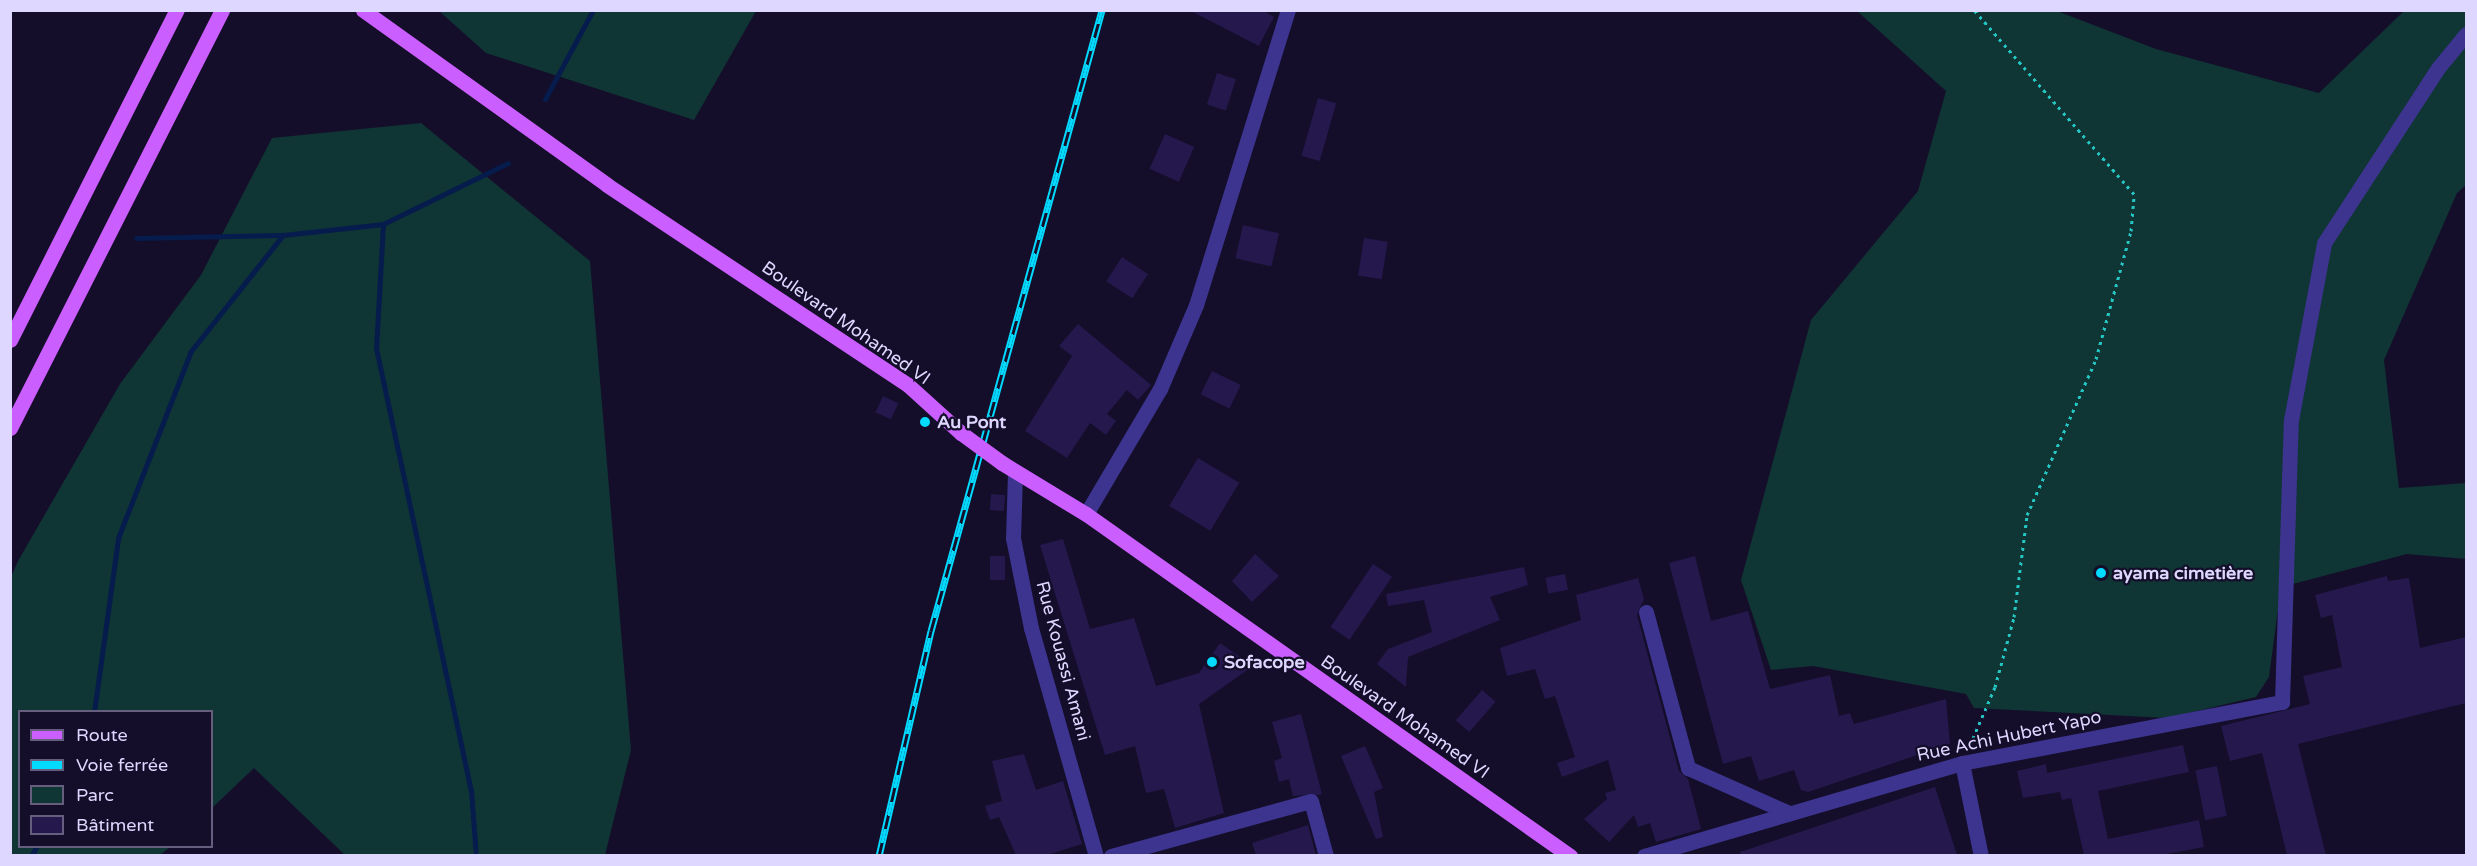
<!DOCTYPE html>
<meta charset="utf-8">
<style>
body{margin:0}
#map{position:relative;width:2477px;height:866px;overflow:hidden;background:#140e2a;font-family:"Varela Round",sans-serif}
div>[style]{position:absolute}
[style*='--x']{left:calc(var(--x)*1px);top:calc(var(--y)*1px);width:calc(var(--w)*1px);rotate:calc(var(--a)*1deg)}
.green>*{inset:0;background:#103535}
.stream>*{height:5px;margin:-2.5px;padding:0 2.5px;transform-origin:2.5px;border-radius:2.5px;background:#051c4c}
.building>*{inset:0;background:#25184d;transform-origin:0 0}
.path>*{height:3px;margin-top:-1.5px;transform-origin:0;background:repeating-linear-gradient(90deg,#24c7c4 0 3px,transparent 0 7.5px)}
.street>*{height:15px;margin:-7.5px;padding:0 7.5px;transform-origin:7.5px;border-radius:7.5px;background:#3c348e}
.primary>*{height:15px;margin:-7.5px;padding:0 7.5px;transform-origin:7.5px;border-radius:7.5px;background:#ca5eff}
.rail>*{height:7px;margin-top:-3.5px;transform-origin:0;background:repeating-linear-gradient(90deg,#140e2a 0 14px,#03daff 0 28px);box-sizing:border-box;border-block:2px solid #03daff}
.primary-bridge>*{height:15px;margin:-7.5px;padding:0 7.5px;transform-origin:7.5px;border-radius:7.5px;background:#ca5eff}
.dots>*{width:16px;height:16px;translate:-50% -50%;box-sizing:border-box;border:3px solid #140e2a;border-radius:50%}
span{translate:-50% -50%;white-space:nowrap;text-align:center;line-height:1.15;-webkit-text-stroke:4.5px #140e2a;paint-order:stroke}
.street-label{font-size:18px;color:#ded7ff}
.poi-label{font-size:18px;color:#ded7ff;font-weight:700}
.left{translate:0 -50%;text-align:left}
.frame{position:absolute;inset:0;border:12px solid #ded7ff;pointer-events:none}
.legend{position:absolute;left:18px;top:710px;width:195px;height:138px;box-sizing:border-box;background:#140e2a;border:2px solid #655e7f;margin:0;padding:8px 10px;list-style:none;font-size:18px;color:#ded7ff}
.legend li{display:flex;align-items:center;gap:12px;height:30px}
.legend b{width:30px;border:2px solid #655e7f}
</style>
<div id="map">
<div class="green">
<div style="clip-path:polygon(439px 11px,756px 11px,694px 120px,486px 53px)"></div>
<div style="clip-path:polygon(1857px 11px,2057px 11px,2156px 49px,2319px 93px,2404px 11px,2466px 11px,2466px 185px,2457px 193px,2384px 360px,2399px 488px,2466px 483px,2466px 559px,2407px 554px,2281px 587px,2269px 677px,2256px 697px,2167px 718px,1974px 708px,1966px 694px,1813px 666px,1771px 670px,1741px 580px,1811px 320px,1918px 191px,1946px 91px)"></div>
<div style="clip-path:polygon(421px 123px,590px 261px,631px 750px,605px 855px,345px 855px,254px 768px,212px 808px,212px 712px,20px 712px,20px 846px,170px 847px,160px 855px,11px 855px,10px 579px,18px 561px,120px 384px,201px 275px,272px 138px)"></div>
</div>
<div class="stream">
<div style="--x:545;--y:99;--w:101;--a:-61.7"></div>
<div style="--x:383;--y:224;--w:124;--a:93.2"></div>
<div style="--x:376;--y:348;--w:452;--a:77.9"></div>
<div style="--x:471;--y:790;--w:66;--a:85.7"></div>
<div style="--x:136;--y:238;--w:147;--a:-1.2"></div>
<div style="--x:94;--y:712;--w:176;--a:-82.1"></div>
<div style="--x:118;--y:538;--w:201;--a:-68.7"></div>
<div style="--x:191;--y:351;--w:148;--a:-51.6"></div>
<div style="--x:283;--y:235;--w:101;--a:-6.3"></div>
<div style="--x:383;--y:224;--w:139;--a:-26"></div>
<div style="--x:31;--y:856;--w:12;--a:-59"></div>
</div>
<div class="building">
<div style="clip-path:polygon(1189px 10px,1262px 10px,1274px 17px,1259px 46px)"></div>
<div style="left:1217px;top:73px;width:20px;height:33px;rotate:18deg"></div>
<div style="left:1318px;top:98px;width:19px;height:60px;rotate:16deg"></div>
<div style="left:1165px;top:134px;width:32px;height:38px;rotate:24deg"></div>
<div style="left:1243px;top:225px;width:37px;height:34px;rotate:13deg"></div>
<div style="left:1364px;top:238px;width:24px;height:38px;rotate:9deg"></div>
<div style="left:1122px;top:257px;width:31px;height:29px;rotate:33deg"></div>
<div style="clip-path:polygon(1078px 324px,1151px 385px,1138px 400px,1127px 390px,1107px 414px,1116px 421px,1106px 435px,1090px 423px,1067px 458px,1025px 431px,1072px 356px,1059px 346px)"></div>
<div style="left:1212px;top:371px;width:32px;height:26px;rotate:26deg"></div>
<div style="left:883px;top:396px;width:17px;height:18px;rotate:25deg"></div>
<div style="left:1198px;top:458px;width:48px;height:56px;rotate:31deg"></div>
<div style="left:991px;top:494px;width:14px;height:16px;rotate:4deg"></div>
<div style="clip-path:polygon(1063px 539px,1090px 629px,1134px 618px,1156px 686px,1199px 673px,1220px 643px,1253px 666px,1199px 704px,1224px 813px,1175px 828px,1164px 789px,1146px 793px,1135px 746px,1105px 755px,1040px 545px)"></div>
<div style="clip-path:polygon(1255px 554px,1279px 576px,1252px 602px,1232px 581px)"></div>
<div style="left:1005px;top:556px;width:24px;height:15px;rotate:90deg"></div>
<div style="clip-path:polygon(1695px 556px,1711px 621px,1748px 611px,1770px 689px,1830px 675px,1839px 716px,1850px 713px,1854px 724px,1946px 699px,1950px 744px,1808px 792px,1801px 790px,1794px 770px,1759px 781px,1751px 756px,1723px 764px,1669px 563px)"></div>
<div style="left:1373px;top:564px;width:23px;height:76px;rotate:34deg"></div>
<div style="clip-path:polygon(1524px 567px,1528px 585px,1490px 597px,1500px 620px,1408px 657px,1406px 687px,1377px 664px,1388px 649px,1432px 632px,1424px 600px,1388px 606px,1386px 594px)"></div>
<div style="left:1565px;top:574px;width:16px;height:20px;rotate:79deg"></div>
<div style="clip-path:polygon(2387px 576px,2388px 581px,2409px 578px,2420px 648px,2466px 637px,2466px 703px,2298px 744px,2326px 855px,2287px 855px,2262px 753px,2230px 761px,2221px 726px,2310px 704px,2303px 676px,2342px 667px,2332px 615px,2321px 618px,2315px 595px)"></div>
<div style="clip-path:polygon(1638px 578px,1644px 599px,1637px 615px,1679px 771px,1688px 779px,1701px 829px,1656px 842px,1650px 823px,1638px 827px,1634px 815px,1609px 842px,1584px 819px,1607px 799px,1605px 793px,1616px 790px,1608px 760px,1562px 777px,1557px 763px,1575px 757px,1555px 696px,1545px 699px,1535px 669px,1507px 676px,1500px 648px,1581px 620px,1576px 595px)"></div>
<div style="left:1482px;top:690px;width:18px;height:40px;rotate:41deg"></div>
<div style="clip-path:polygon(1301px 714px,1322px 794px,1318px 795px,1293px 796px,1289px 779px,1279px 782px,1274px 761px,1282px 758px,1272px 722px)"></div>
<div style="clip-path:polygon(2183px 745px,2189px 772px,2098px 791px,2108px 839px,2199px 820px,2204px 847px,2161px 855px,2084px 855px,2071px 798px,2062px 800px,2060px 792px,2023px 798px,2017px 771px,2046px 764px,2047px 773px)"></div>
<div style="clip-path:polygon(1365px 746px,1383px 788px,1374px 792px,1383px 837px,1376px 839px,1341px 756px)"></div>
<div style="clip-path:polygon(1024px 754px,1036px 790px,1063px 781px,1082px 844px,1047px 855px,1016px 855px,999px 817px,990px 820px,985px 806px,1002px 801px,992px 761px)"></div>
<div style="left:2217px;top:766px;width:51px;height:22px;rotate:79deg"></div>
<div style="clip-path:polygon(1935px 787px,1957px 855px,1740px 855px,1740px 852px)"></div>
<div style="clip-path:polygon(1308px 825px,1316px 855px,1256px 855px,1252px 843px)"></div>
</div>
<div class="path">
<div style="--x:1970;--y:745;--w:63;--a:-66.7"></div>
<div style="--x:1995;--y:687;--w:73;--a:-74.8"></div>
<div style="--x:2014;--y:617;--w:103;--a:-82.7"></div>
<div style="--x:2027;--y:515;--w:171;--a:-66.1"></div>
<div style="--x:2096;--y:359;--w:133;--a:-74.7"></div>
<div style="--x:2131;--y:231;--w:37;--a:-85"></div>
<div style="--x:2134;--y:194;--w:244;--a:-131"></div>
</div>
<div class="street">
<div style="--x:1015;--y:472;--w:66;--a:91.7"></div>
<div style="--x:1013;--y:538;--w:92;--a:78.7"></div>
<div style="--x:1031;--y:628;--w:237;--a:74.1"></div>
<div style="--x:1086;--y:514;--w:145;--a:-59.4"></div>
<div style="--x:1160;--y:389;--w:91;--a:-66.8"></div>
<div style="--x:1196;--y:305;--w:309;--a:-72.7"></div>
<div style="--x:1646;--y:612;--w:162;--a:74.9"></div>
<div style="--x:1688;--y:768;--w:111;--a:24"></div>
<div style="--x:1962;--y:763;--w:95;--a:78.5"></div>
<div style="--x:1111;--y:856;--w:207;--a:-15.4"></div>
<div style="--x:1311;--y:801;--w:57;--a:74.7"></div>
<div style="--x:1644;--y:856;--w:331;--a:-16.3"></div>
<div style="--x:1962;--y:763;--w:326;--a:-10.8"></div>
<div style="--x:2282;--y:702;--w:282;--a:-88.2"></div>
<div style="--x:2291;--y:420;--w:180;--a:-79.4"></div>
<div style="--x:2324;--y:243;--w:209;--a:-56.9"></div>
<div style="--x:2438;--y:68;--w:44;--a:-50.5"></div>
</div>
<div class="primary">
<div style="--x:363;--y:10;--w:300;--a:35.6"></div>
<div style="--x:607;--y:185;--w:361;--a:33.6"></div>
<div style="--x:908;--y:385;--w:72;--a:42.2"></div>
<div style="--x:10;--y:340;--w:370;--a:-63.2"></div>
<div style="--x:10;--y:428;--w:469;--a:-63.1"></div>
<div style="--x:1002;--y:463;--w:98;--a:31.3"></div>
<div style="--x:1086;--y:514;--w:593;--a:35.25"></div>
</div>
<div class="rail">
<div style="--x:879;--y:856;--w:231;--a:-77"></div>
<div style="--x:931;--y:631;--w:644;--a:-74.6"></div>
</div>
<div class="primary-bridge">
<div style="--x:961;--y:433;--w:51;--a:36.2"></div>
</div>
<div class="dots">
<div style="left:925px;top:422px;background:#03daff"></div>
<div style="left:2101px;top:573px;background:#03daff"></div>
<div style="left:1212px;top:662px;background:#03daff"></div>
</div>
<div class="street-label">
<span style="left:846px;top:323px;rotate:35deg">Boulevard Mohamed VI</span>
<span style="left:1063px;top:661px;rotate:75deg">Rue Kouassi Amani</span>
<span style="left:1405px;top:717px;rotate:35deg">Boulevard Mohamed VI</span>
<span style="left:2009px;top:736px;rotate:-12deg">Rue Achi Hubert Yapo</span>
</div>
<div class="poi-label">
<span class="left" style="left:937px;top:422px">Au Pont</span>
<span class="left" style="left:2113px;top:573px">ayama cimetière</span>
<span class="left" style="left:1224px;top:662px">Sofacope</span>
</div>
<div class="frame"></div>
<ul class="legend">
<li><b style="height:8px;background:#ca5eff"></b>Route</li>
<li><b style="height:8px;background:#03daff"></b>Voie ferrée</li>
<li><b style="height:16px;background:#103535"></b>Parc</li>
<li><b style="height:16px;background:#25184d"></b>Bâtiment</li>
</ul>
</div>
